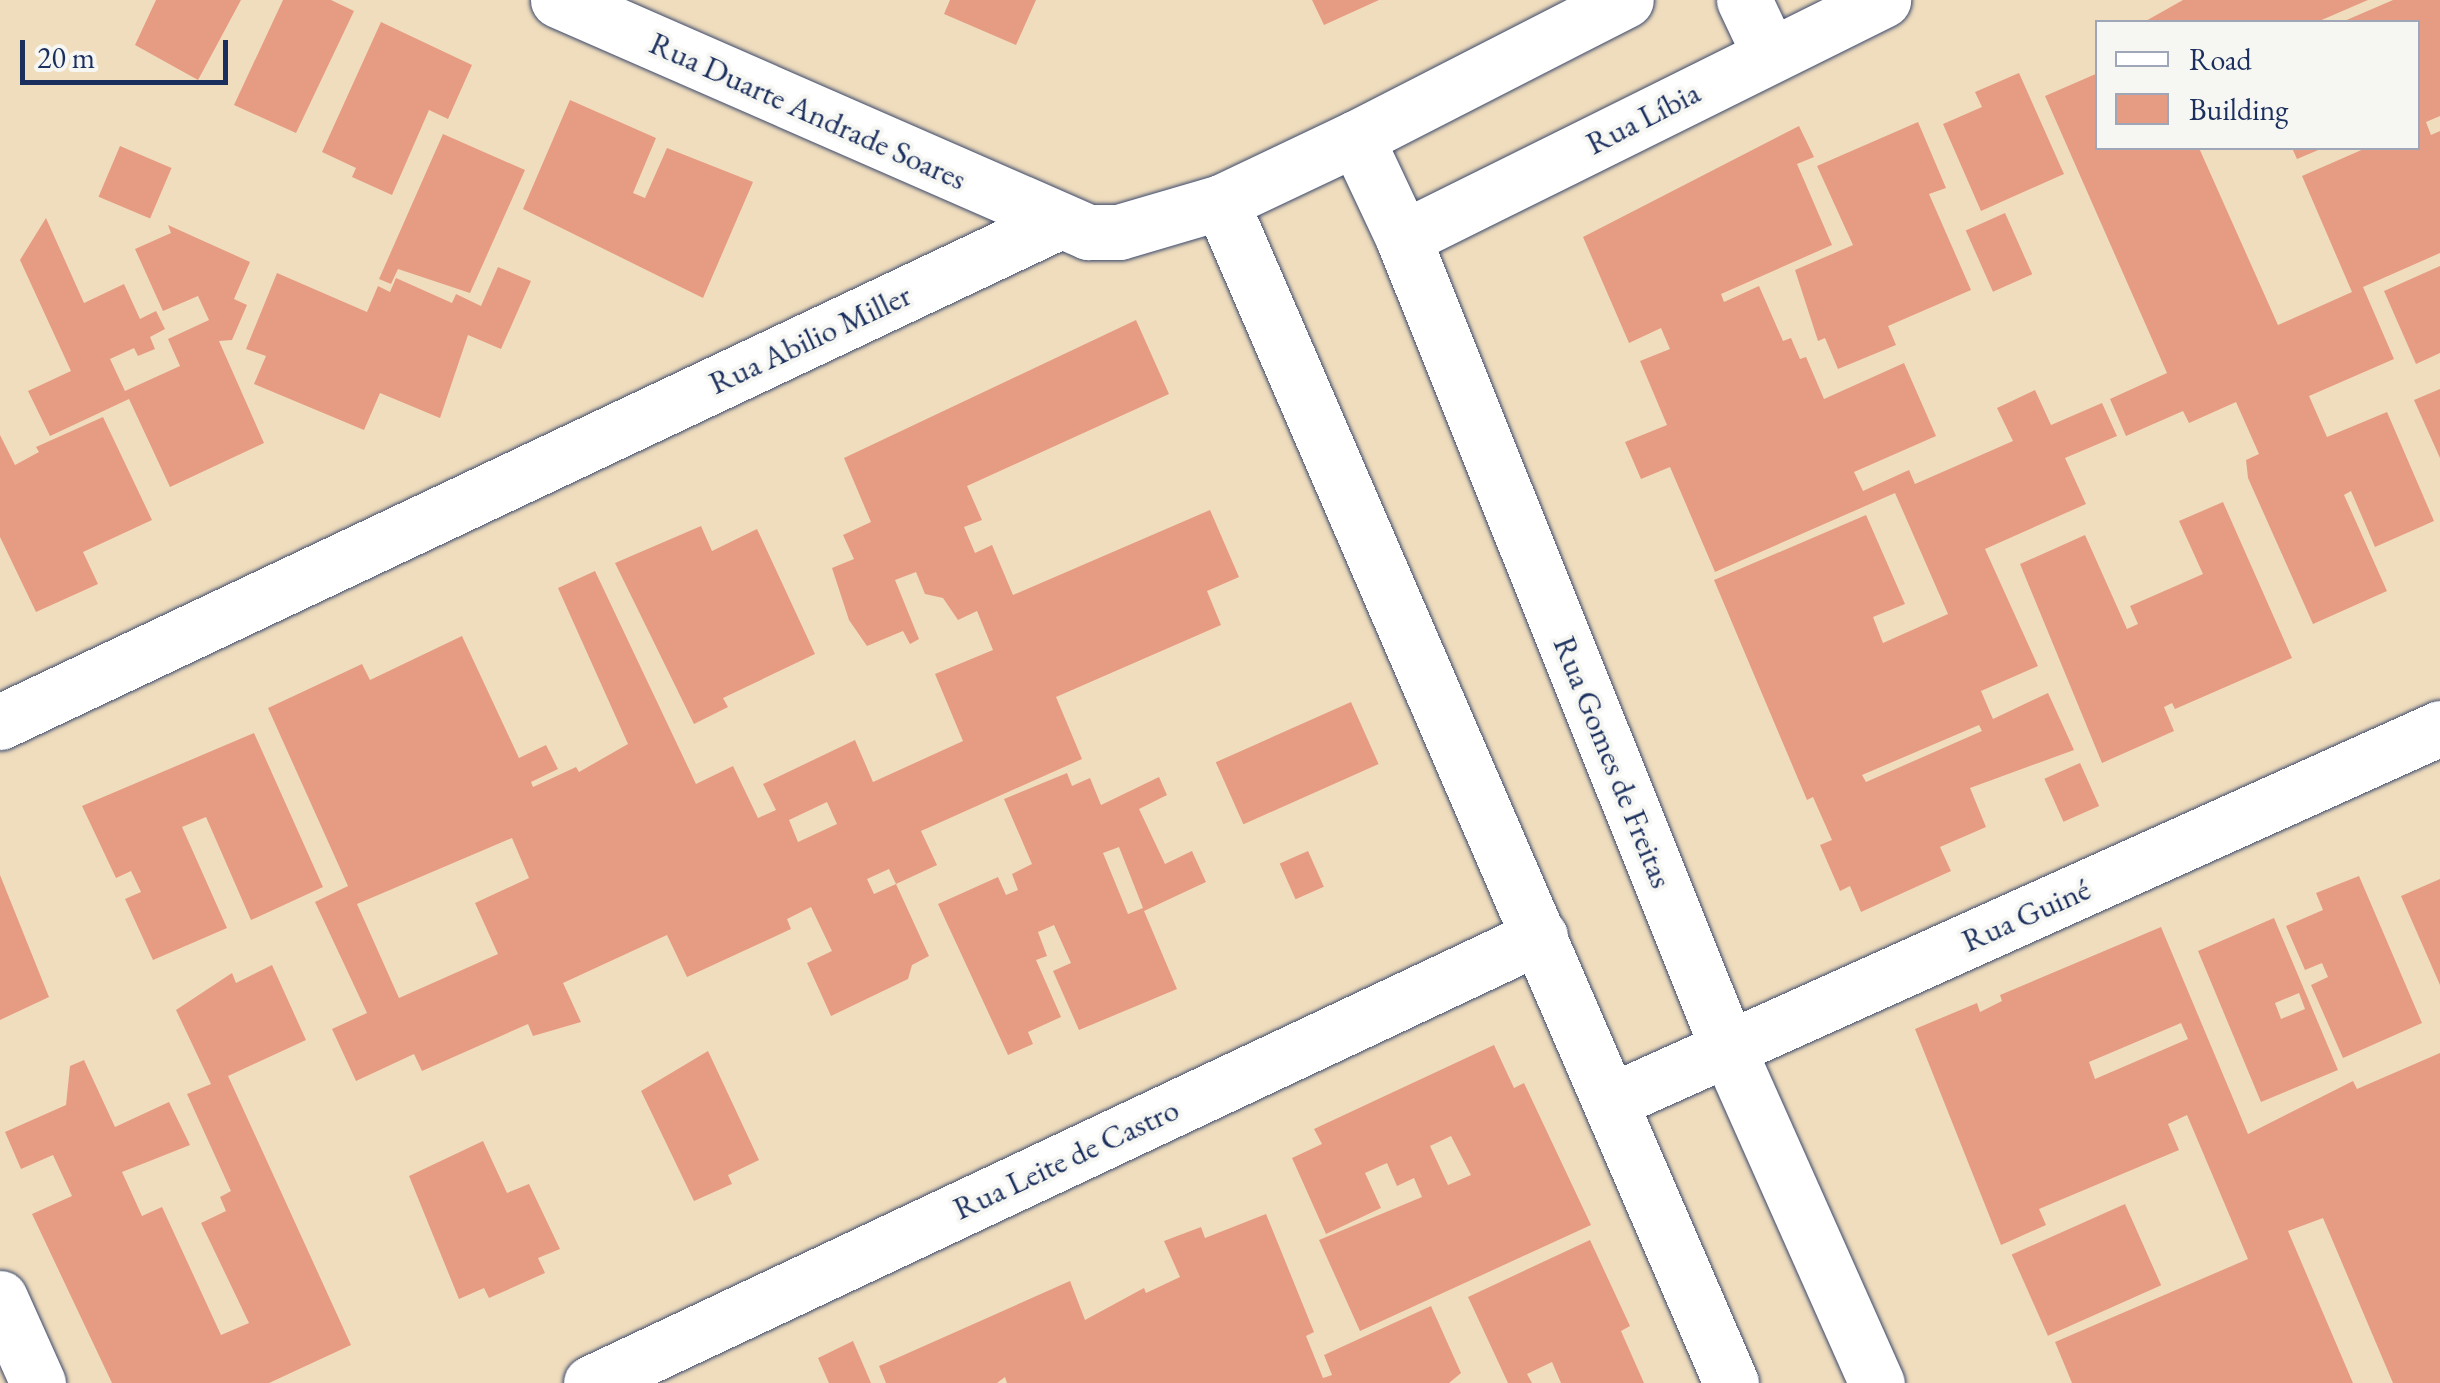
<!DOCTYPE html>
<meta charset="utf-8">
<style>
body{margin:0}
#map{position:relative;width:2440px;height:1383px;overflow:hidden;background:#f0ddbd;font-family:"EB Garamond",serif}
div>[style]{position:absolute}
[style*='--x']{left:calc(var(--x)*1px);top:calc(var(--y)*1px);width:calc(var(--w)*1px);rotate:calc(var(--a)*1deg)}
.building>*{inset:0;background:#e69c83;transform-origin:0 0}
.roads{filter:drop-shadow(0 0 2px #3b496c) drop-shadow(0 0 2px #3b496c)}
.street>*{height:55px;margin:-27.5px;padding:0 27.5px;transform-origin:27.5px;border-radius:27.5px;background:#fff}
.secondary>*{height:55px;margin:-27.5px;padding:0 27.5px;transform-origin:27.5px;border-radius:27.5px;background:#fff}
span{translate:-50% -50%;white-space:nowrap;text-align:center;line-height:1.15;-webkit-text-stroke:8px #f6f6f2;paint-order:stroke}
.street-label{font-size:32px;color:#1b2f5e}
.legend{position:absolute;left:2095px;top:20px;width:325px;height:130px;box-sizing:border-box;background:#f6f6f2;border:2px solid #9ea6b7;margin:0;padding:12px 18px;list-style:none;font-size:30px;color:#1b2f5e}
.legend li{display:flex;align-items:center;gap:20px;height:50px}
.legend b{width:50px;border:2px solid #9ea6b7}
.scale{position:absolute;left:20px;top:40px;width:208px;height:45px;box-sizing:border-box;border:5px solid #1b2f5e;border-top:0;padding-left:12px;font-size:30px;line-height:35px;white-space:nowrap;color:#1b2f5e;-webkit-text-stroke:8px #f6f6f2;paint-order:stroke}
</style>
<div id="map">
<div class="building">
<div style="clip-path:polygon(156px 0,241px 0,198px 80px,135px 45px)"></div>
<div style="clip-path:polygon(283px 0,331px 0,354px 11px,296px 133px,234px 105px)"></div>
<div style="clip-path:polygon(950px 0,1036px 0,1016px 45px,944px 14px)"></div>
<div style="clip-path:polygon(1312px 0,1379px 0,1324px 25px)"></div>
<div style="clip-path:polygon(2183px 0,2368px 0,2317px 22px,2144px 22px)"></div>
<div style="clip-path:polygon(2393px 0,2440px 0,2440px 116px,2426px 122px,2431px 135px,2440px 131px,2440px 253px,2363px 287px,2394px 359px,2309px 396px,2327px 437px,2387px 412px,2434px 521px,2375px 547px,2351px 491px,2344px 495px,2387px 591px,2313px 624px,2248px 478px,2246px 460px,2259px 454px,2236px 402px,2189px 423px,2183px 411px,2126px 436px,2110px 399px,2167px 373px,2045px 96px,2098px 73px,2098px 148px,2199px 148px,2278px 325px,2352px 292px,2302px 176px,2366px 148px,2418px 148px,2418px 22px,2342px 22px)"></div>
<div style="clip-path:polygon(381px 22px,472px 65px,448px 119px,429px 110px,392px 195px,352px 177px,356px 168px,322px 152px)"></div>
<div style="clip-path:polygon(2019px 73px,2064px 174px,1981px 211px,1943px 124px,1982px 107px,1975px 92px)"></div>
<div style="clip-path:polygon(570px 100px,656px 138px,633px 193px,645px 198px,667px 148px,753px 182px,703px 298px,523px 209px)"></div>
<div style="clip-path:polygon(1918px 122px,1946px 188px,1929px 194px,1971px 290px,1888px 326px,1896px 345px,1838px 369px,1825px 338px,1818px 341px,1795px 270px,1853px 245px,1817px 166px)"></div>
<div style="clip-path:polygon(evenodd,1799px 126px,1814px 157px,1797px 164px,1832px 245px,1721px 294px,1724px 302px,1759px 286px,1783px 341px,1791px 338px,1800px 359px,1806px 357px,1824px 399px,1904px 363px,1936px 436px,1854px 472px,1863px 491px,1909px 470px,1915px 484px,2013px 441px,1997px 408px,2035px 390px,2051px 425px,2102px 403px,2117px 436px,2065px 458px,2086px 504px,1985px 549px,2038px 666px,1981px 691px,1993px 719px,2048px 693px,2074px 750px,1970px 788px,1986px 827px,1940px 847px,1951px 871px,1861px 912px,1850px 886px,1840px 891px,1820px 845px,1832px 840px,1813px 797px,1807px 800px,1714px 580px,1866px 515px,1905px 604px,1873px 617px,1883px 643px,1948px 614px,1895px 493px,1715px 572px,1670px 467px,1641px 479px,1625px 442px,1667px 425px,1640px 361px,1670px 349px,1661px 328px,1629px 343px,1583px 237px,1799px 126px,1979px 725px,1982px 731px,1866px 782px,1862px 775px,1979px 725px)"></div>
<div style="clip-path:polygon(443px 134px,525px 170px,470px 293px,398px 269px,391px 284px,379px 279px)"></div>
<div style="left:120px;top:146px;width:56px;height:55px;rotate:23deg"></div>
<div style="clip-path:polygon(2292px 148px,2323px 148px,2297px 159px)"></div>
<div style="left:2005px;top:213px;width:67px;height:43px;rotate:66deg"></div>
<div style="clip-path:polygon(46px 218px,84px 303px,124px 284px,140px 319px,156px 311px,165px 329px,150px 337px,155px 349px,138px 356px,134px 348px,110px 359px,125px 391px,180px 366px,168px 339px,209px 320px,198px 296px,163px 311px,135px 249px,171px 233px,168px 225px,250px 262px,234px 299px,247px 305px,232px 340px,219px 341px,264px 443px,170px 487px,129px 399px,50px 436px,28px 391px,71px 371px,20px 260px)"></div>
<div style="clip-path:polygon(2440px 266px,2440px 353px,2416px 364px,2384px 291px)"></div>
<div style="clip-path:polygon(498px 267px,531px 281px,501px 349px,468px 335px,440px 418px,380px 393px,364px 430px,254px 384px,266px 356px,246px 349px,277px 273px,367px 312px,378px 286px,390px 292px,396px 278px,452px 303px,456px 294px,481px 306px)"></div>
<div style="clip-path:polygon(evenodd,1136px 320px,1169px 394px,967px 486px,982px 520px,964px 527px,975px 553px,992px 545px,1013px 595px,1210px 510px,1239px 577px,1207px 591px,1221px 625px,1056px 697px,1082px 759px,921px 831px,937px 865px,896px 884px,889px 869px,867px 879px,874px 894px,896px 884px,929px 956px,912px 965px,908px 979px,831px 1016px,807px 963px,832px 951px,811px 907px,787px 919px,791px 929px,687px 977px,667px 935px,563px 983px,581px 1022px,533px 1036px,528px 1024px,422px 1071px,414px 1054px,356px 1081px,332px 1029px,367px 1013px,315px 902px,348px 886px,268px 708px,362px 664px,370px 680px,462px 636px,519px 758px,546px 745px,558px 769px,531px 782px,533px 787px,576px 767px,579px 772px,628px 744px,558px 588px,595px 571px,696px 784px,733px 766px,758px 818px,776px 810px,763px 784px,855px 740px,873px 782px,963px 741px,935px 674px,993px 650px,977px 611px,958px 620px,943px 598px,925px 594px,916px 572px,895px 580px,919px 639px,910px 644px,903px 631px,867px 646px,849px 620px,832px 568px,854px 559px,843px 535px,871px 522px,844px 458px,1136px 320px,827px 802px,837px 824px,798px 842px,789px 820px,827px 802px,1136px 320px,512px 838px,529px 878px,475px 903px,498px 954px,399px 998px,357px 904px,512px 838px)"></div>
<div style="clip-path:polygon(2440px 389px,2440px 458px,2414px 400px)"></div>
<div style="clip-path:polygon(103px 417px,152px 520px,83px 552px,98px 584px,36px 612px,0 537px,0 435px,15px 465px,39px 452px,36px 447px)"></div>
<div style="clip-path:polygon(2223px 502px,2292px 658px,2175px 709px,2172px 703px,2164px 707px,2174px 731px,2102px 763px,2020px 564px,2085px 535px,2127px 629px,2138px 624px,2130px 606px,2203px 574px,2179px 521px)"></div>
<div style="clip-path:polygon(701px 526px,712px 551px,757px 529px,815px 654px,723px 698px,728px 707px,694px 724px,615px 563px)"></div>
<div style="left:1351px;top:702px;width:68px;height:148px;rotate:66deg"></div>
<div style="clip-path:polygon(254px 733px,323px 887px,251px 920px,206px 817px,182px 827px,227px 928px,153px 960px,125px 899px,141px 892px,131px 871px,116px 878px,82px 806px)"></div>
<div style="left:2080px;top:763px;width:47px;height:39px;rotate:66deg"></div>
<div style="clip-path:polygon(evenodd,1067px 773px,1072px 786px,1090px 778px,1101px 805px,1159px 777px,1167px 795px,1139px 809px,1165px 864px,1192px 851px,1206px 882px,1144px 911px,1177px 989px,1079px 1030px,1053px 971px,1071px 963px,1054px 925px,1038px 932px,1047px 956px,1036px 960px,1061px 1017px,1028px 1032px,1033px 1044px,1008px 1055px,938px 904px,998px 877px,1006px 895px,1018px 890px,1012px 874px,1032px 864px,1004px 799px,1067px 773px,1119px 847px,1143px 908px,1128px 914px,1103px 853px,1119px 847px)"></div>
<div style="left:1308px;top:851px;width:39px;height:31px;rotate:66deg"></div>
<div style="clip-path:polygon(0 875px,49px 997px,0 1020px)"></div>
<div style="clip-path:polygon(2359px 876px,2422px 1023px,2343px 1058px,2311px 985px,2328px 977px,2322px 963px,2305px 970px,2286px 926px,2323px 910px,2316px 893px)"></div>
<div style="clip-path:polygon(2440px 879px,2440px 985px,2401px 896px)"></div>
<div style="clip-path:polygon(evenodd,2274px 918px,2338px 1070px,2261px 1102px,2198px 951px,2274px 918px,2299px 993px,2305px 1009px,2281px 1019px,2275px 1003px,2299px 993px)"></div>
<div style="clip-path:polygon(evenodd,2161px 927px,2248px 1134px,2353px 1081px,2357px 1089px,2440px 1053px,2440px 1383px,2393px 1383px,2323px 1218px,2288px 1231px,2353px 1383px,2072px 1383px,2055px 1342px,2248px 1259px,2187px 1115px,2168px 1124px,2179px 1150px,2039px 1209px,2046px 1225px,2001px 1245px,1915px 1029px,1977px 1003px,1980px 1012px,2002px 1001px,2000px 995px,2161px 927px,2181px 1023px,2188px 1039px,2095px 1079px,2089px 1062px,2181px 1023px)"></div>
<div style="clip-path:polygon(272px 965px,306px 1040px,228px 1076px,351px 1345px,269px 1383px,112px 1383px,32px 1214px,72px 1196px,53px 1155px,21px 1169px,5px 1132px,66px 1105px,70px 1066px,84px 1060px,115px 1127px,169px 1102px,190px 1145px,122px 1172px,142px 1216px,162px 1207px,221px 1335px,249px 1323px,201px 1223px,226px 1211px,220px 1197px,231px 1191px,187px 1094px,211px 1084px,176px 1010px,232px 973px,236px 983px)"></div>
<div style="clip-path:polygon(evenodd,1494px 1045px,1514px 1088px,1524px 1083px,1591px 1225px,1360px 1331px,1319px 1240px,1422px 1197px,1414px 1178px,1397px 1186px,1387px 1163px,1365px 1173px,1381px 1208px,1326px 1234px,1292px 1158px,1322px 1144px,1314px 1129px,1494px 1045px,1451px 1136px,1471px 1175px,1448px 1185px,1430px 1146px,1451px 1136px)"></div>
<div style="clip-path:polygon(708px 1051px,759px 1160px,728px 1175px,732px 1184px,694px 1201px,641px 1091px)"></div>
<div style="clip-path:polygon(483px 1141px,507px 1193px,529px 1184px,560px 1249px,538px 1258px,545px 1273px,489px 1298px,484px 1288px,459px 1299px,409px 1176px)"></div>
<div style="left:2125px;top:1204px;width:89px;height:124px;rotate:66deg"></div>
<div style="clip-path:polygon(1266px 1214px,1314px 1332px,1306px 1336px,1323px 1378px,1332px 1375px,1324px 1355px,1431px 1306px,1461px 1373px,1449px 1383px,1007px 1383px,1005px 1377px,997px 1383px,886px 1383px,879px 1366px,1070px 1281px,1085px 1320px,1144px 1288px,1146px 1293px,1180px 1277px,1164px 1241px,1201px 1227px,1205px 1238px)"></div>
<div style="clip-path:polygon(1590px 1240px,1630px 1326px,1621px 1331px,1644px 1383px,1561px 1383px,1552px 1362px,1527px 1374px,1532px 1383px,1508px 1383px,1468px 1297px)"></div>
<div style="clip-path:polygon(853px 1341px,871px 1383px,829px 1383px,818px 1358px)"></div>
</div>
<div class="roads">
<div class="street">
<div style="--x:1744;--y:0;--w:61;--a:64.7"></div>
<div style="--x:1356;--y:138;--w:303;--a:-27.1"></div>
<div style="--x:1403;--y:238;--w:536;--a:-26.37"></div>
<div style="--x:0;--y:722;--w:1170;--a:-25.29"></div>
<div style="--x:1611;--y:1101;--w:909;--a:-24.22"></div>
<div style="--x:591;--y:1383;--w:1049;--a:-25.22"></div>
</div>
<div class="secondary">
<div style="--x:558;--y:0;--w:579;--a:23.64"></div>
<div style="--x:1088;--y:232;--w:31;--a:0"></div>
<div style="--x:1119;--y:232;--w:106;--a:-16.4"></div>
<div style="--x:1221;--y:202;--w:149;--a:-25.4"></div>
<div style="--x:1356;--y:138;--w:110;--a:64.8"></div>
<div style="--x:1403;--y:238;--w:874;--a:68.16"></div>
<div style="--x:1728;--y:1049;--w:366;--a:66"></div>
<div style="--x:1221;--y:202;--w:1286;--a:66.64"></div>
<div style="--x:0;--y:1298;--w:93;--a:65.9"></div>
</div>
</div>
<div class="street-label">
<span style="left:808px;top:111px;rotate:24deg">Rua Duarte Andrade Soares</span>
<span style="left:1643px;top:118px;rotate:-27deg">Rua Líbia</span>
<span style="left:810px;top:339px;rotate:-25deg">Rua Abilio Miller</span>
<span style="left:1613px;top:762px;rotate:68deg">Rua Gomes de Freitas</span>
<span style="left:2026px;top:915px;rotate:-24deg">Rua Guiné</span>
<span style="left:1066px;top:1159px;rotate:-25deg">Rua Leite de Castro</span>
</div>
<ul class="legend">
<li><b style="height:12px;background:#fff"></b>Road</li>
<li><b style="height:28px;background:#e69c83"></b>Building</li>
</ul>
<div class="scale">20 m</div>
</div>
